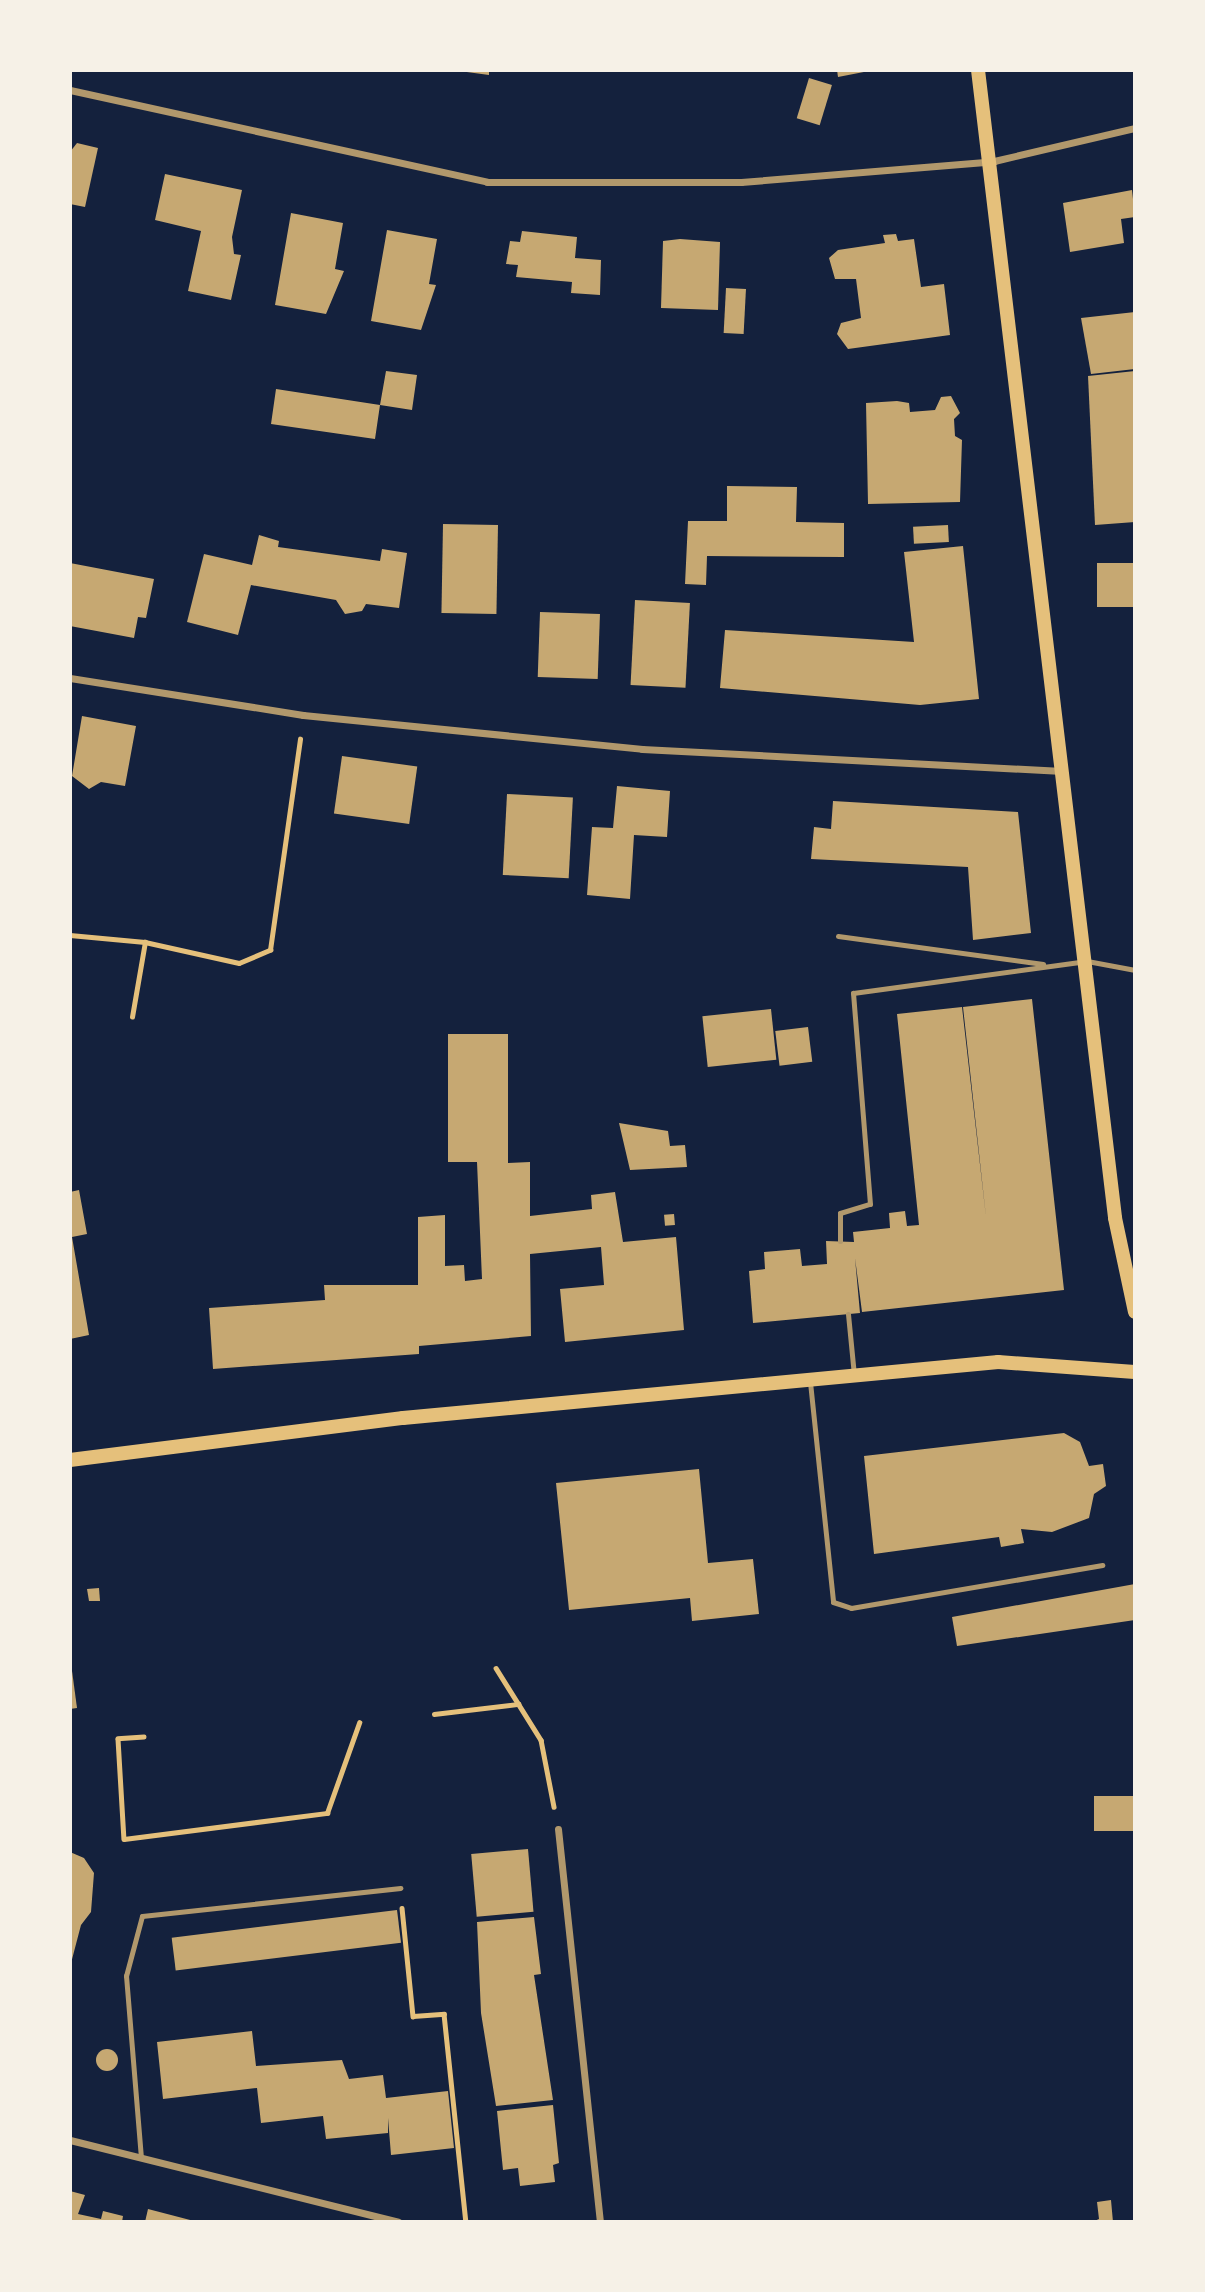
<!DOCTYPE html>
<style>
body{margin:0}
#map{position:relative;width:1205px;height:2292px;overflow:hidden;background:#14213d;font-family:"Noto Sans",sans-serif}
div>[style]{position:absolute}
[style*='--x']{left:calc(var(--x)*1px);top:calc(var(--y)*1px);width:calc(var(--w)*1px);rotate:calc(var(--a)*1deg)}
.building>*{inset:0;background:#c6a872;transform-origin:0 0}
.round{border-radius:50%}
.path>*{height:4.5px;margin:-2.25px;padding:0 2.25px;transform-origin:2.25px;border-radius:2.25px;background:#e5c07b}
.service>*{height:5px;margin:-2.5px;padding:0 2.5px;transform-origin:2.5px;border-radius:2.5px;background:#b1986c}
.minor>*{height:7px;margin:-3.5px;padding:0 3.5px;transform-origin:3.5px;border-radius:3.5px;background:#b1986c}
.secondary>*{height:14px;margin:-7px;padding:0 7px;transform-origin:7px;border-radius:7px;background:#e5c07b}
span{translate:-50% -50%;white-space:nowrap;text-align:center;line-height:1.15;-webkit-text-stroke:6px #f6f1e7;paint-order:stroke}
.frame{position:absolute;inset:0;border:72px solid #f6f1e7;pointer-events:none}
</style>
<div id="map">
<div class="building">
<div style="clip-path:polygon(452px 70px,489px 70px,489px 75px)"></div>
<div style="clip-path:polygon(837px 70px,869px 70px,869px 71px,838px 77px)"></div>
<div style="left:809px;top:78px;width:24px;height:42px;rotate:17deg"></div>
<div style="clip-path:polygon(77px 143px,98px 148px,85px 207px,70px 204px,70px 152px)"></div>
<div style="clip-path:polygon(165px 174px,242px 190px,232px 237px,234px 254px,241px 255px,231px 300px,188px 291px,201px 231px,155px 220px)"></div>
<div style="clip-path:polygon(1132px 190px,1135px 217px,1121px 219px,1124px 243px,1070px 252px,1063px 203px)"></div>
<div style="clip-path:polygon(291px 213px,343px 223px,335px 269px,344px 271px,326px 314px,275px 305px)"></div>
<div style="clip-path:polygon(387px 230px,437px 239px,429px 284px,436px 285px,421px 330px,371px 321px)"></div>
<div style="clip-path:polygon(522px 231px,577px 237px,575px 258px,601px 260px,600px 295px,571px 293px,572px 282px,516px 277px,518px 265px,506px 264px,510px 241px,520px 242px)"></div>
<div style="clip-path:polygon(896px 234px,898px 241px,914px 239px,921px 287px,944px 284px,950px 335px,848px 349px,837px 334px,841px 323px,861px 318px,856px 279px,835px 279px,829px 258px,838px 250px,885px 243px,883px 235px)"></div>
<div style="clip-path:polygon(680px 239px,720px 242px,718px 310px,661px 308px,663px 241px)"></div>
<div style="left:726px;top:288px;width:20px;height:45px;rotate:3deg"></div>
<div style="clip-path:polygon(1135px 312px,1135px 369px,1091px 374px,1081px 318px)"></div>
<div style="clip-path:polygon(386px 371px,417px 375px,412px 410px,380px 405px,375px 439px,271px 424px,276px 389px,380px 405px)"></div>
<div style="clip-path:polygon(1135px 371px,1135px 522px,1095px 525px,1088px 376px)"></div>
<div style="clip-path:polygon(951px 396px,960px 413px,954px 419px,955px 436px,962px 440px,960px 502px,868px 504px,866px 403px,897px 401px,909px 403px,910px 412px,935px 410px,941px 397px)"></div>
<div style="clip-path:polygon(727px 486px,797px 487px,796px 522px,844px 523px,844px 557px,707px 556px,706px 585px,685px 584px,688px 521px,727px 521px)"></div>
<div style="left:443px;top:524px;width:55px;height:89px;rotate:1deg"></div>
<div style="left:948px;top:525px;width:17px;height:35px;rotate:87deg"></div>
<div style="clip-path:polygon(259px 535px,279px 541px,278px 547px,380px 561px,382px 549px,407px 553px,399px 608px,366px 604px,362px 611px,345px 614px,336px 600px,251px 585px,238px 635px,187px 622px,204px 554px,252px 565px)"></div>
<div style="clip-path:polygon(963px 546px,979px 699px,920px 705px,720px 688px,725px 630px,914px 642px,904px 552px)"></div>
<div style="clip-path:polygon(70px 563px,154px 579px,146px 618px,138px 617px,134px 638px,70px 626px)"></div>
<div style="left:1135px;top:563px;width:44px;height:38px;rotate:90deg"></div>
<div style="left:635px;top:600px;width:55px;height:85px;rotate:3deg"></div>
<div style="left:540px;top:612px;width:60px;height:65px;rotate:2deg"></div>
<div style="clip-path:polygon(82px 716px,136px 726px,125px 786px,101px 782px,89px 789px,72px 776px)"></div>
<div style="left:342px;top:756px;width:76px;height:58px;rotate:8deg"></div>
<div style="clip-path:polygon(617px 786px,670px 791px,667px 837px,634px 835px,630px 899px,587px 895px,592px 827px,613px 828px)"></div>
<div style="left:507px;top:794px;width:66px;height:81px;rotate:3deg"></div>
<div style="clip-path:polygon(833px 801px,1018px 812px,1031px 933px,973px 940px,968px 867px,811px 859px,814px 827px,831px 829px)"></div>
<div style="clip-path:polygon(1032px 999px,1064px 1290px,862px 1312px,855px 1258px,860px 1313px,753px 1323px,749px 1271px,765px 1269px,764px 1252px,800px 1249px,802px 1266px,827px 1264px,826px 1241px,854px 1242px,853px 1232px,890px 1228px,889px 1213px,905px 1211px,907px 1226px,919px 1225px,897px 1014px,962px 1007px,986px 1217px,963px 1007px)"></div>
<div style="left:771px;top:1009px;width:51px;height:69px;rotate:84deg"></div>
<div style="left:808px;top:1027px;width:35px;height:33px;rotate:83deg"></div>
<div style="clip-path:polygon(448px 1034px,508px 1034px,508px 1163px,530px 1162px,530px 1216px,592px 1209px,591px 1195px,615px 1192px,623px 1242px,676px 1237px,684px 1330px,565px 1342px,560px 1289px,604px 1285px,601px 1247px,530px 1254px,531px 1336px,419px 1346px,419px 1354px,213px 1369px,209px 1308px,325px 1300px,324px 1285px,418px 1285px,418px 1217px,445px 1215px,445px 1266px,464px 1265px,465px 1281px,482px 1279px,477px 1162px,448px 1162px)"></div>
<div style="clip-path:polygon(619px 1123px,668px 1131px,670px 1146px,685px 1145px,687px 1167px,630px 1170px)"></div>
<div style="clip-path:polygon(79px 1190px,87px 1234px,72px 1237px,89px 1335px,70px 1339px,70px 1192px)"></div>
<div style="left:674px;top:1214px;width:11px;height:10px;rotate:85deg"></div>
<div style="clip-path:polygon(1064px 1433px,1080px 1442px,1089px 1466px,1103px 1464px,1106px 1486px,1094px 1494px,1089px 1518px,1052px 1532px,1021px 1529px,1024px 1543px,1001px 1547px,999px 1537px,874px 1554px,864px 1456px)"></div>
<div style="clip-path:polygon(699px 1469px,708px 1563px,753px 1559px,759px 1614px,692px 1621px,690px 1598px,569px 1610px,556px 1483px)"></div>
<div style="clip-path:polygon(1135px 1584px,1135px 1620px,957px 1646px,952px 1617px)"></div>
<div style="clip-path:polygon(99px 1588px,100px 1601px,89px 1601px,87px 1589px)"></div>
<div style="clip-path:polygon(70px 1656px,77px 1708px,70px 1709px)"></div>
<div style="left:1135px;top:1796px;width:35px;height:41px;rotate:90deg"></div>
<div style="left:528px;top:1849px;width:63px;height:57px;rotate:85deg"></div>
<div style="clip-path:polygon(70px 1852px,84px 1858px,94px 1873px,91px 1912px,81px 1925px,70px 1967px)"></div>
<div style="left:397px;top:1910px;width:33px;height:227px;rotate:83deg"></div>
<div style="clip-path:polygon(534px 1917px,541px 1974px,534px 1975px,553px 2100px,496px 2106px,481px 2013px,477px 1922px)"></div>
<div style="clip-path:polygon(252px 2031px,256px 2066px,342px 2060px,349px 2079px,383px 2075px,386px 2098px,448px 2091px,454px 2148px,391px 2155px,388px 2118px,388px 2133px,326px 2139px,323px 2116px,261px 2123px,257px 2088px,163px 2099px,157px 2042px)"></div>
<div class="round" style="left:96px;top:2049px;width:22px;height:22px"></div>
<div style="clip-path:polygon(553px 2105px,559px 2163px,553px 2165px,555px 2182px,520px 2186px,518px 2168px,503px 2170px,497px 2111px)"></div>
<div style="clip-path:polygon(70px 2191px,85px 2195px,78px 2214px,101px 2219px,103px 2211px,123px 2216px,122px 2222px,70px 2222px)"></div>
<div style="clip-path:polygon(1111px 2200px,1113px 2222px,1092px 2222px,1099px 2219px,1097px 2202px)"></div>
<div style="clip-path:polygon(148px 2209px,194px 2221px,193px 2222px,145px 2222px)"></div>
</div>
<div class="path">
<div style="--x:70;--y:935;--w:75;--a:5.3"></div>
<div style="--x:145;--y:942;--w:96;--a:12.6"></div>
<div style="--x:239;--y:963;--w:34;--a:-23"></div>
<div style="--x:270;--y:950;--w:213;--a:-81.9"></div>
<div style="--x:132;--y:1017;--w:76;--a:-80.2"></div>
<div style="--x:496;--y:1668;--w:85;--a:58"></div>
<div style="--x:541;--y:1740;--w:68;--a:79"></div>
<div style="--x:434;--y:1714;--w:85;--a:-6.8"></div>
<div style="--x:144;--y:1737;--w:26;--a:176"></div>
<div style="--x:118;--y:1739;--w:100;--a:86.6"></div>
<div style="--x:124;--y:1839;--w:205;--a:-7.3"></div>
<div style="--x:327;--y:1813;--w:96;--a:-70.4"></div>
<div style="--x:402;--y:1908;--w:109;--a:84.2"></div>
<div style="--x:413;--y:2016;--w:31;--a:-4"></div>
<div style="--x:444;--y:2014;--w:209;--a:84"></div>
</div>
<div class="service">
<div style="--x:838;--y:936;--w:207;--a:7.8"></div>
<div style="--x:840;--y:1241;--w:28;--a:-90"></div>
<div style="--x:840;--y:1213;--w:31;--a:-17"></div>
<div style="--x:870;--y:1204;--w:212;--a:-94.6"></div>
<div style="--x:853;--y:993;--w:236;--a:-7.8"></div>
<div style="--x:1087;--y:961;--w:49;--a:10.6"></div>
<div style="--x:848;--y:1314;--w:61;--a:84.4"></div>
<div style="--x:810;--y:1382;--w:221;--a:84"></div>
<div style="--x:833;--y:1602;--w:19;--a:18"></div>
<div style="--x:851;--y:1608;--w:255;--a:-9.7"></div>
<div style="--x:141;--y:2158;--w:183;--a:-94.7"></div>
<div style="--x:126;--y:1976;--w:62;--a:-75.1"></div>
<div style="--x:142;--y:1916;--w:260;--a:-6.2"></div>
</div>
<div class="minor">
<div style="--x:70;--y:90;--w:427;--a:12.4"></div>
<div style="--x:487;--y:182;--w:254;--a:0"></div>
<div style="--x:741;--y:182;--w:254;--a:-4.7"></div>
<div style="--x:994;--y:161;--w:145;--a:-13.2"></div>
<div style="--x:70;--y:678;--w:236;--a:9"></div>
<div style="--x:303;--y:715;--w:341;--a:5.7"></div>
<div style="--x:642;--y:749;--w:421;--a:3"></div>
<div style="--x:558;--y:1829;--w:395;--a:83.9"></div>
<div style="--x:70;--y:2140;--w:338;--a:14"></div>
</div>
<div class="secondary">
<div style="--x:978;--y:70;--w:1156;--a:83.19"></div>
<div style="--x:1115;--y:1218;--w:96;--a:78"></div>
<div style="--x:70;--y:1460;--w:336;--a:-7.2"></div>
<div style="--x:403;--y:1418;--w:598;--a:-5.38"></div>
<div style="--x:998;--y:1362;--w:137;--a:4.2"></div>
</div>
<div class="frame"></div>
</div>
